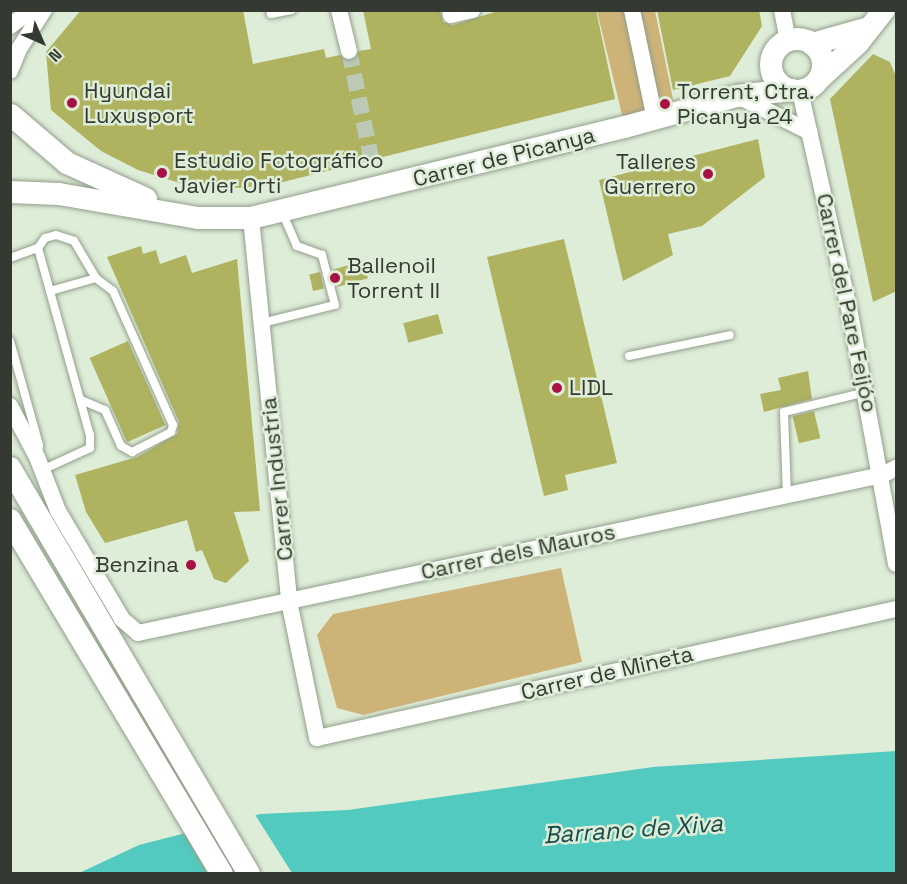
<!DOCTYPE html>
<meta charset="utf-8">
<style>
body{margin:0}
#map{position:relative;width:907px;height:884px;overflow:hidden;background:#deedd8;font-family:"Space Grotesk",sans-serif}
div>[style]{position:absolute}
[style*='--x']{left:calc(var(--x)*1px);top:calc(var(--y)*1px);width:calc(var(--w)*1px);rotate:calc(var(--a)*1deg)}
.green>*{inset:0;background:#ceb378}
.water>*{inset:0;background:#53cabf}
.pier>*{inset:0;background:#deedd8}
.building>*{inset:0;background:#afb35f;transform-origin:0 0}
.street-tunnel>*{height:16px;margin-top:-8px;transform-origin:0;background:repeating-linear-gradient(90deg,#bcc9b7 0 16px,transparent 0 24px)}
.roads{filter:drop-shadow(0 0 2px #919f8b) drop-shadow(0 0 2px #919f8b)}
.lane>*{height:8px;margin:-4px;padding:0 4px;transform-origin:4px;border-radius:4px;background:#fff}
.street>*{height:16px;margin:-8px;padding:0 8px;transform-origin:8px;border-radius:8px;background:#fff}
.secondary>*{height:22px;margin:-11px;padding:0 11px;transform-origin:11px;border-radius:11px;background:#fff}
.secondary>.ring{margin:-11px;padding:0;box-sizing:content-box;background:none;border:22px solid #fff;border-radius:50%}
.dots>*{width:16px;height:16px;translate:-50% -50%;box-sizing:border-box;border:3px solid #deedd8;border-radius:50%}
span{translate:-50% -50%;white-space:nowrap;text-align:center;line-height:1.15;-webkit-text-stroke:5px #deedd8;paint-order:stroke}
.poi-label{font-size:22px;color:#343a31}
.left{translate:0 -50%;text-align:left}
.right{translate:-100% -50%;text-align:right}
.street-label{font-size:22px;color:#343a31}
.water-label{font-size:24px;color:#1a4d49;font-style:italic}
.frame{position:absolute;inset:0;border:12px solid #343a31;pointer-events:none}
.north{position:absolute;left:12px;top:12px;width:60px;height:60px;-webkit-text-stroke:4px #deedd8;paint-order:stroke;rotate:135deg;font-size:16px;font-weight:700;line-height:24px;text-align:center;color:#343a31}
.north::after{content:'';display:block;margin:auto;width:21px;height:27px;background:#343a31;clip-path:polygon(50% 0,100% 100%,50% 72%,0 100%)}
</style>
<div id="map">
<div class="green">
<div style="clip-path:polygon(597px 11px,655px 11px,676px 114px,625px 127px)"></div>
<div style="clip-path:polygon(561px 568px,582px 662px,363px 715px,337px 708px,317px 635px,333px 614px)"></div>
</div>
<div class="water">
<div style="clip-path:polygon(896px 751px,896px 873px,77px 874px,139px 845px,260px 814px,348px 810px,653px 767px)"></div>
</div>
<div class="pier">
<div style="clip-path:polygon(254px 813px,292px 873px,208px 874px,183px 831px)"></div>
</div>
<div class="building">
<div style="clip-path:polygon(81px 10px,243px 10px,253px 64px,324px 49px,326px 58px,340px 55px,352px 61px,359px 51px,371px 49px,363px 10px,440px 10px,443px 22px,453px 25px,501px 10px,596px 10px,615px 99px,279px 183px,240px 188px,183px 184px,138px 170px,101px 151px,51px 110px,46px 52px)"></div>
<div style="clip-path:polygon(657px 10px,759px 10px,762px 26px,730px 76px,673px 90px)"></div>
<div style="clip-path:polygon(873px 54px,890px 62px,897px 79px,897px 291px,873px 302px,830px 99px)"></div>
<div style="clip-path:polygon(758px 139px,765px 177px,702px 226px,668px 234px,673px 255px,623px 281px,599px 180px)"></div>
<div style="clip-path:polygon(564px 239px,617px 463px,565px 475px,568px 490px,544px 496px,487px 257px)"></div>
<div style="clip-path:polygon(141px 246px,143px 254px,156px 250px,160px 264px,186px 255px,192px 273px,237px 259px,260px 511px,234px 512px,249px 561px,226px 583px,214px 579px,202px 550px,196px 552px,187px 520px,105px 543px,86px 512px,75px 475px,137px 457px,177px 434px,179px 422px,107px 257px)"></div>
<div style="left:363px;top:261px;width:18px;height:32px;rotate:74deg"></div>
<div style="left:320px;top:272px;width:17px;height:11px;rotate:77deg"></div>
<div style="left:438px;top:314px;width:20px;height:36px;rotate:75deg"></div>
<div style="left:128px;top:341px;width:92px;height:42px;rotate:66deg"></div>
<div style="clip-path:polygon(808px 371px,812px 399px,764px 412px,760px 394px,781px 390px,778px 378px)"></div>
<div style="left:814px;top:411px;width:28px;height:22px;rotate:77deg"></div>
</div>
<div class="street-tunnel">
<div style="--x:349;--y:51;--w:113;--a:78.3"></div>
</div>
<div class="roads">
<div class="lane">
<div style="--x:270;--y:10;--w:4;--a:76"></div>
<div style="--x:271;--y:14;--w:21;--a:-11"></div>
<div style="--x:38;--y:248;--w:12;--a:-55"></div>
<div style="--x:45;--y:238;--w:11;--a:-15"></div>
<div style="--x:56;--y:235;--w:19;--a:18"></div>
<div style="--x:74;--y:241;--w:43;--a:59.3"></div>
<div style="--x:96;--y:278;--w:48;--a:164.2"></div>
<div style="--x:10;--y:258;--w:30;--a:-20"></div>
<div style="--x:38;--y:248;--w:194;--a:74.5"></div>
<div style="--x:90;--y:435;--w:13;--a:90"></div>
<div style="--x:90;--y:448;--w:53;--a:155.4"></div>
<div style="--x:262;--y:323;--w:75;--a:-13.9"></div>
<div style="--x:335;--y:305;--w:52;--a:-104.6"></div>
<div style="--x:322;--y:255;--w:27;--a:-160"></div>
<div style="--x:297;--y:246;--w:37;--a:-114"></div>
<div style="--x:10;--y:341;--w:108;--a:74.4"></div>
<div style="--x:39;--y:445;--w:8;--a:97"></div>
<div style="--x:629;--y:356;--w:103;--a:-11.7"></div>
<div style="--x:81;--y:400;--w:26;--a:23"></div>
<div style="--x:105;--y:410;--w:39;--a:66"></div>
<div style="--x:121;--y:446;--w:13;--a:29"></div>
<div style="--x:132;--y:452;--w:44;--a:-27.1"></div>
<div style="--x:171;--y:432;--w:7;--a:-74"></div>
<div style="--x:173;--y:425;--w:147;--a:-114.1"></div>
<div style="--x:113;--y:291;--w:21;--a:-143"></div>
<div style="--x:787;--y:495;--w:83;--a:-92.1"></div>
<div style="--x:784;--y:412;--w:84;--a:-13.7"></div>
</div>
<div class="street">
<div style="--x:339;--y:10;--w:42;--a:76.3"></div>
<div style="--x:450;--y:10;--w:5;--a:79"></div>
<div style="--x:451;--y:15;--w:22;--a:-13"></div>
<div style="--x:632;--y:10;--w:111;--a:78.1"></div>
<div style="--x:782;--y:10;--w:32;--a:79"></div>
<div style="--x:10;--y:26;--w:26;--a:-37"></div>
<div style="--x:10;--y:71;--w:24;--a:-68"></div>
<div style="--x:19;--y:49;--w:46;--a:-57.3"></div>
<div style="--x:800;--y:91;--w:222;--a:77.3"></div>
<div style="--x:849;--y:308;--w:260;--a:79.6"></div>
<div style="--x:738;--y:96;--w:80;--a:26.6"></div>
<div style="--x:251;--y:218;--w:385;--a:84.3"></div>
<div style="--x:289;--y:601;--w:140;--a:78.4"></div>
<div style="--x:317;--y:738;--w:593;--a:-12.56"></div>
<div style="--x:10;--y:406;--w:58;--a:62.1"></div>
<div style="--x:37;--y:457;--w:58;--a:68.7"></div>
<div style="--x:58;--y:511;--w:126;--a:59.3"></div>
<div style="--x:122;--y:619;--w:21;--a:41"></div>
<div style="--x:138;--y:633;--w:761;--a:-11.99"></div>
<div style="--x:882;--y:475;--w:16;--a:-27"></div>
</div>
<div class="secondary">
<div class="ring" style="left:771px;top:39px;width:30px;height:30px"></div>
<div style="--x:812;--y:44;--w:55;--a:-15.8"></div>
<div style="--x:819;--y:79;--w:53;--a:-42.7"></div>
<div style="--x:858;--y:43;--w:42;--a:-51.8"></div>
<div style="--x:11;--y:115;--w:74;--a:40.6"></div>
<div style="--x:67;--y:163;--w:87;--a:24.5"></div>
<div style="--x:10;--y:192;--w:49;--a:2.3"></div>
<div style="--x:59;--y:194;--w:141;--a:9.8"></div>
<div style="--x:198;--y:218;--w:53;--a:0"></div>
<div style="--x:251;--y:218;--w:385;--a:-13.7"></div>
<div style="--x:625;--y:127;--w:116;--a:-15.5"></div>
<div style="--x:737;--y:96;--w:55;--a:-6.2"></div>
<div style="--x:10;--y:468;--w:471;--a:59.5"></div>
<div style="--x:10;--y:520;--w:413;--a:59.1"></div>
</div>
</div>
<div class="dots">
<div style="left:72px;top:103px;background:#a71144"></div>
<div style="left:665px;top:104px;background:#a71144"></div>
<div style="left:162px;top:173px;background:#a71144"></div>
<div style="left:708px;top:174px;background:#a71144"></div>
<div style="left:335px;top:278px;background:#a71144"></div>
<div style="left:557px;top:388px;background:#a71144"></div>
<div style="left:191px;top:565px;background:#a71144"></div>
</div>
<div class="poi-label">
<span class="left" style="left:84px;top:103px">Hyundai<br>Luxusport</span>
<span class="left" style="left:677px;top:104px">Torrent, Ctra.<br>Picanya 24</span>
<span class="left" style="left:174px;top:173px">Estudio Fotográfico<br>Javier Orti</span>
<span class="right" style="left:696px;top:174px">Talleres<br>Guerrero</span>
<span class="left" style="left:347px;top:278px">Ballenoil<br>Torrent II</span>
<span class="left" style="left:569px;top:388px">LIDL</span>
<span class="right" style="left:179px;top:565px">Benzina</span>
</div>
<div class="street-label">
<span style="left:504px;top:157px;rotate:-14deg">Carrer de Picanya</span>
<span style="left:847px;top:303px;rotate:78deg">Carrer del Pare Feijóo</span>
<span style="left:277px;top:479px;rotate:-96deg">Carrer Industria</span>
<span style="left:518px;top:552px;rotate:-12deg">Carrer dels Mauros</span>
<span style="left:607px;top:673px;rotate:-13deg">Carrer de Mineta</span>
</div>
<div class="water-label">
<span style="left:633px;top:829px;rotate:-4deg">Barranc de Xiva</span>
</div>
<div class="frame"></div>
<div class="north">N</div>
</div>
